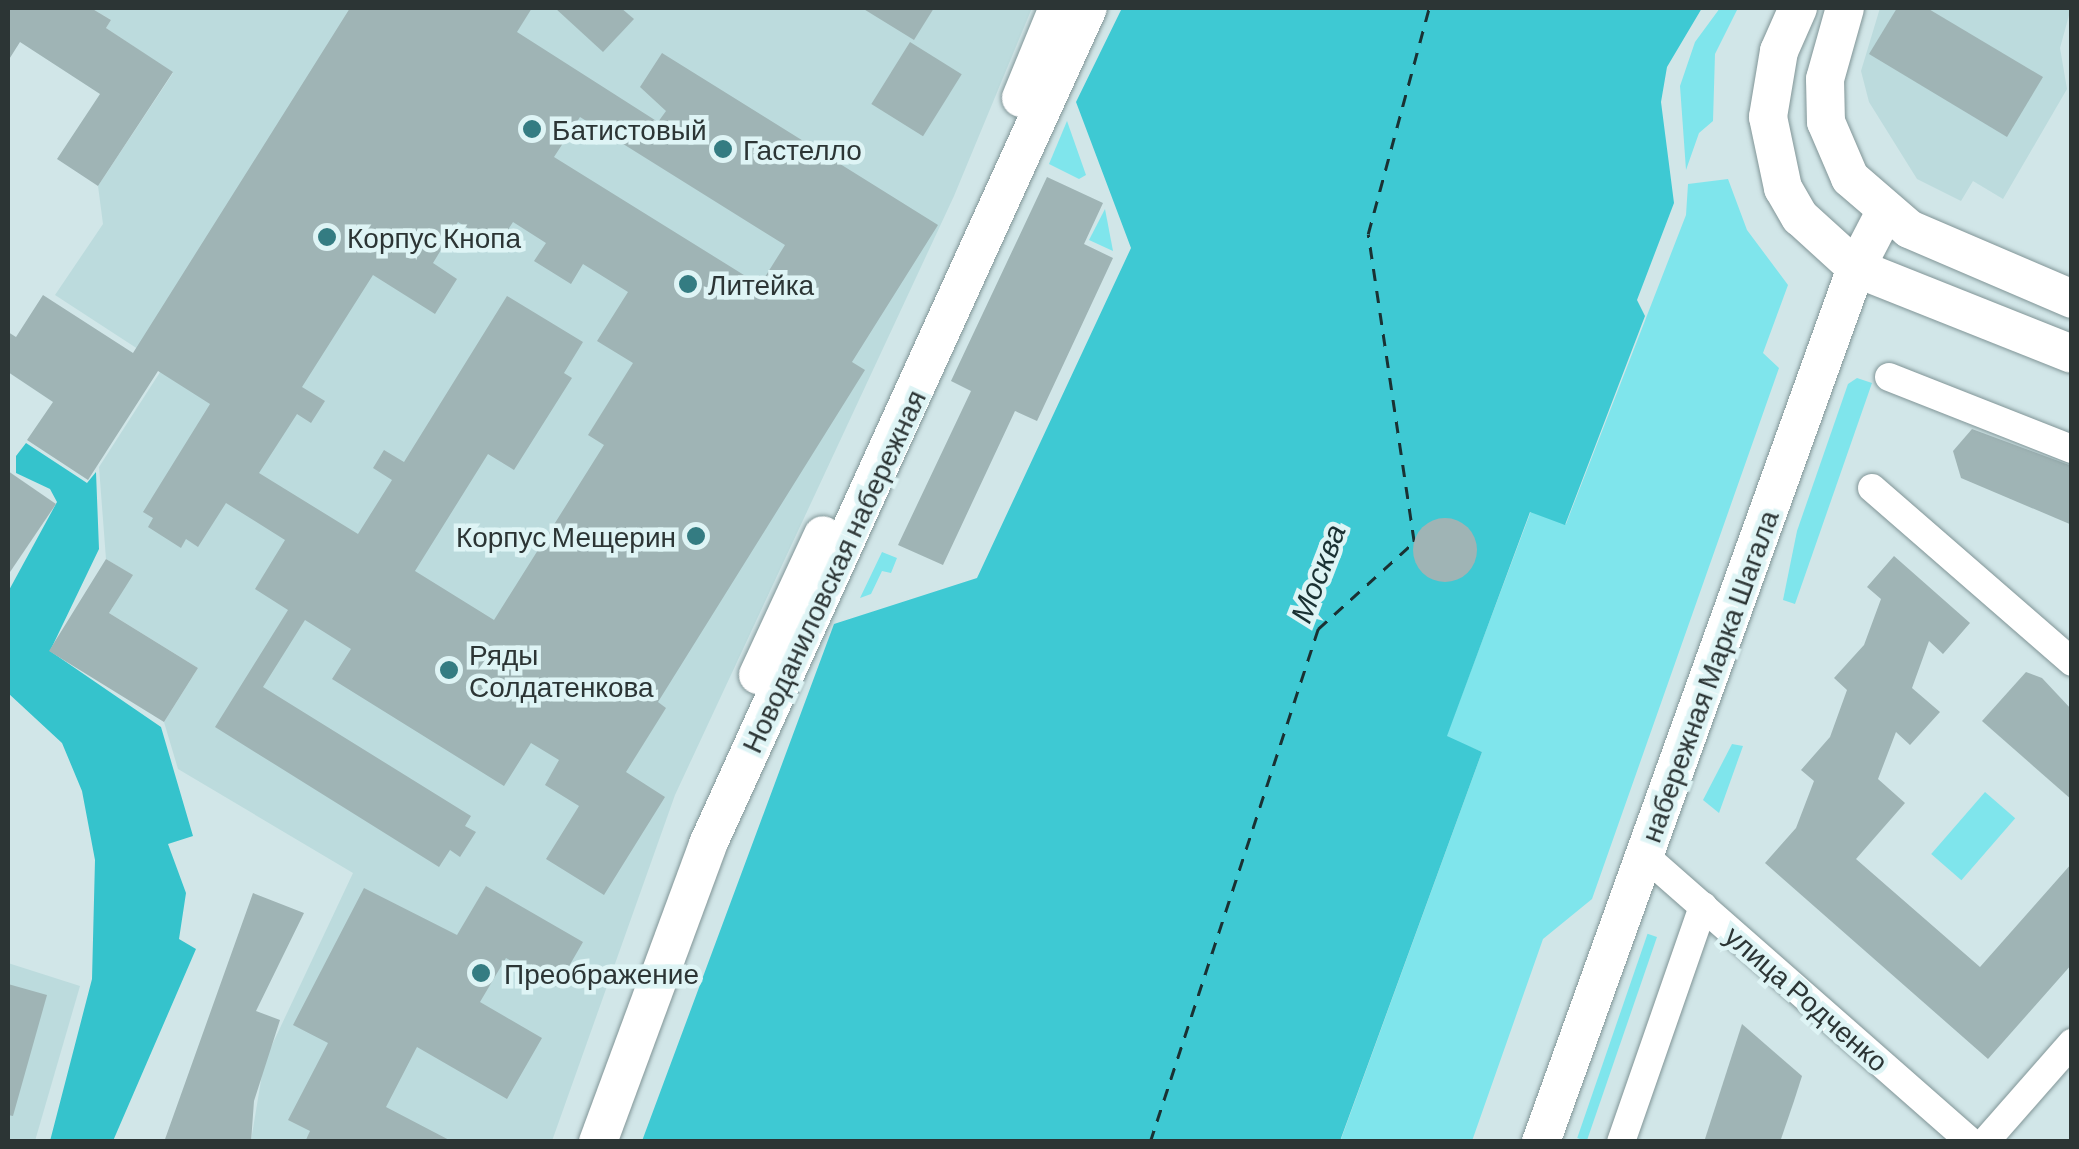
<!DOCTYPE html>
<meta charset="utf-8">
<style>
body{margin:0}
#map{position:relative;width:2079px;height:1149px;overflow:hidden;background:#d1e6e8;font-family:Barlow,sans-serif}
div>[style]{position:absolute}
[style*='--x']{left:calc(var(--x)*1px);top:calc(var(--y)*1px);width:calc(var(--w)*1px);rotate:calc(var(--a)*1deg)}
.built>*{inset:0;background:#bcdbdd}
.green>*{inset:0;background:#7fe5ec;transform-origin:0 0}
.forest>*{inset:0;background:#35c3cc}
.water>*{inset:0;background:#3ec9d3}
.ferry>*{height:2.5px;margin-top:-1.25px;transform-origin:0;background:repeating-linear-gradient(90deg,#1a3133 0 12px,transparent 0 22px)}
.building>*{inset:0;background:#9fb4b5;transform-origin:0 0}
.round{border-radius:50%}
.roads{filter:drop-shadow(0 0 2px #819597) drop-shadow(0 0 2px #819597)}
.street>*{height:28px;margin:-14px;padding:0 14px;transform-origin:14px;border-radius:14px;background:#fff}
.secondary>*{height:38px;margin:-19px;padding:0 19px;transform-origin:19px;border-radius:19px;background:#fff}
.dots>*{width:28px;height:28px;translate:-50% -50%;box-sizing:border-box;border:5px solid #def4f5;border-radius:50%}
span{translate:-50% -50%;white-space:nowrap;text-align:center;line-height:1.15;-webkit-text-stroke:9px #def4f5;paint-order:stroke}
.poi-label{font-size:28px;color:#2c3535}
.left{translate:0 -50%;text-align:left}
.right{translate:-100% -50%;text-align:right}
.street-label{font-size:28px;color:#2c3535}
.water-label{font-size:30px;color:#1a3133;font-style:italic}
.frame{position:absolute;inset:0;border:10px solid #2c3535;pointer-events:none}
</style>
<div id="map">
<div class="built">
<div style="clip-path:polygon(91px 8px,1032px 8px,954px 196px,675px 795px,552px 1141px,251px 1141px,264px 1062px,353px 873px,178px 769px,164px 722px,198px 668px,109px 613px,132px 575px,106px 559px,99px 467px,164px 366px,55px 295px,103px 224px,98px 186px,173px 73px,106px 28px,111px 20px)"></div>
<div style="clip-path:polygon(1880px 8px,2071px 8px,2060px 48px,2067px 89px,2003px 199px,1973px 181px,1961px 201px,1917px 179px,1869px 102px,1861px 71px)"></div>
<div style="clip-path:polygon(8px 963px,80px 986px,35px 1141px,8px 1141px)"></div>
</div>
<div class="green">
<div style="clip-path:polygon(1720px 8px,1738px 8px,1715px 54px,1713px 121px,1699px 133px,1686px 170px,1680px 86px,1695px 42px)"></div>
<div style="clip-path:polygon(1067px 121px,1086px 175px,1079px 179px,1049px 164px)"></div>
<div style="clip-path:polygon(1728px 179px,1747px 230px,1788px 285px,1763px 353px,1779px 368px,1592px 899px,1543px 939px,1472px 1141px,1340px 1142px,1482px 752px,1446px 737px,1531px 511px,1566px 524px,1686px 215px,1688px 184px)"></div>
<div style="clip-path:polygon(1105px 209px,1113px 251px,1089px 240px)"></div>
<div style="clip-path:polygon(1857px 378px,1872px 383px,1795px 604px,1783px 600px,1797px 531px,1848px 384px)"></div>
<div style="clip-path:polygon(882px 552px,897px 558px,891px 573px,882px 571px,871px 594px,860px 598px)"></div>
<div style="clip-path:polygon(1732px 744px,1743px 746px,1719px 813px,1703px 800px)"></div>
<div style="left:1985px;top:792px;width:40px;height:82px;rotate:41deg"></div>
<div style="left:1657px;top:937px;width:216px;height:10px;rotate:109deg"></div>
</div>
<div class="forest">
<div style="clip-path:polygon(26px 443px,87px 483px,96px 472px,99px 549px,50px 651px,161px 727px,193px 836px,168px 844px,186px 893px,179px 939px,196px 949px,113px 1141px,50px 1141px,92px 979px,95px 860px,82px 791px,62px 743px,8px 693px,8px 592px,57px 502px,50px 489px,16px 473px,16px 456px)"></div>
</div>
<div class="water">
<div style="clip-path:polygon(1122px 8px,1702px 8px,1667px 67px,1661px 102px,1674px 203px,1637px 300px,1645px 316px,1565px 525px,1530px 512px,1447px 736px,1482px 752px,1340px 1141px,642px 1141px,834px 624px,977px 578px,1131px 248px,1076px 102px)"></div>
</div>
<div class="ferry">
<div style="--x:1150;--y:1142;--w:540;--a:-71.87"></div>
<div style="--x:1318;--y:629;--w:130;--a:-42.2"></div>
<div style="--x:1414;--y:542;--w:311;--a:-98.5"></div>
<div style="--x:1368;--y:234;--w:234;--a:-74.9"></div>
</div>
<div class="building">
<div style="clip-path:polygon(8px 8px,91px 8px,111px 20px,106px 28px,173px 72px,98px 186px,57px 159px,100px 94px,20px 42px,8px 61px)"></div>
<div style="clip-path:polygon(evenodd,350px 8px,532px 8px,517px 32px,658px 122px,666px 111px,640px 87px,662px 53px,938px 225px,852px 362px,865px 370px,658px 702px,666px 708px,626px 772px,665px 797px,604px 895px,546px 859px,579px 806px,545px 785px,559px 760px,531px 743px,504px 786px,332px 679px,351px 649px,305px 620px,263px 687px,471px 816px,465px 826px,476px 832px,460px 857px,450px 850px,439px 867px,215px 727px,288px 610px,255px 589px,285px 540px,226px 503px,198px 547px,186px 539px,181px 548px,148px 527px,153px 518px,143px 512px,210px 404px,158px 371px,88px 480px,27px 440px,53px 402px,8px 372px,8px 332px,16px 337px,43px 295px,133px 353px,350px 8px,580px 117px,785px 245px,760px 285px,554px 157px,580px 117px,350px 8px,458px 222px,497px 247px,513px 222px,546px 243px,534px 261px,571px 284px,583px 264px,628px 292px,597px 341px,633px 363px,588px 435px,604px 445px,494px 620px,415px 571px,488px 454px,514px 470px,572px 378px,564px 373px,583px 342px,507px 296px,404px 462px,384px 450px,373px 468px,392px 480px,358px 534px,259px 473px,297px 414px,311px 423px,325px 401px,302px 387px,373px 275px,435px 314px,457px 279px,433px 263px,458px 222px)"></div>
<div style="clip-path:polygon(555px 8px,621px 8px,634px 19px,603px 52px)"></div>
<div style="clip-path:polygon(862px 8px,934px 8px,914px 40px)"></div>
<div style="clip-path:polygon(1897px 8px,1927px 8px,2043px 77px,2007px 137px,1869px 54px)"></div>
<div style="left:910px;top:42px;width:61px;height:73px;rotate:32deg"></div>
<div style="clip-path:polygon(1047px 177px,1103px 203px,1084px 244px,1113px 258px,1037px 421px,1015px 411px,943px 565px,898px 545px,971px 391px,951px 381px)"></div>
<div style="clip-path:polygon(1972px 429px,2072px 466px,2072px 525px,1961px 478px,1953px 451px)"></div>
<div style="clip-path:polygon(8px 471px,56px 504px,8px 575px)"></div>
<div class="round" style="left:1413px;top:518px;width:64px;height:64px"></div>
<div style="clip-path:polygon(1894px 556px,1970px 623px,1943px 654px,1929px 641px,1912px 688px,1940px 712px,1910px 745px,1896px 732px,1878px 779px,1905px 803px,1856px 859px,1980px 967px,2072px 863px,2072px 964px,1988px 1059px,1765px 863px,1796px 828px,1814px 781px,1801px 770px,1830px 737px,1847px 690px,1834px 678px,1864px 645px,1881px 599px,1867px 587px)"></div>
<div style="clip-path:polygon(106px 559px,133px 575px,109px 613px,198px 668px,164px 722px,49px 651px)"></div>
<div style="clip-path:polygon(2026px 672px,2042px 678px,2072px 710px,2072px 800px,1982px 721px)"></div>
<div style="clip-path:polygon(486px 886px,583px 942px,557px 987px,506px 958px,480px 1002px,542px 1038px,507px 1099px,417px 1047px,386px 1107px,453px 1142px,305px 1142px,310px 1131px,288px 1120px,328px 1043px,293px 1025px,364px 888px,457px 935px)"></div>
<div style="clip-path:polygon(253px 893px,304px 913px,256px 1011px,280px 1020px,254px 1101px,251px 1142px,164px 1142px)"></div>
<div style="clip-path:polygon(8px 984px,47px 995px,13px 1116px,8px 1115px)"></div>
<div style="clip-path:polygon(1742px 1024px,1802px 1076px,1794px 1101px,1780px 1142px,1704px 1142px)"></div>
</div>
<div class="roads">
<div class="street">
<div style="--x:1889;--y:377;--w:197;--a:21.5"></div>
<div style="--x:1872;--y:488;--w:265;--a:41"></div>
<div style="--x:1644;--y:855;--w:435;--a:41.3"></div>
<div style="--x:1621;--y:1142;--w:250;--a:-70.8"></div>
<div style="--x:1985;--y:1142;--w:132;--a:-48.7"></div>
</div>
<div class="secondary">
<div style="--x:1798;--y:8;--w:47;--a:113.8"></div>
<div style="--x:1779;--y:51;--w:67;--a:99.5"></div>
<div style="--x:1768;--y:117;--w:73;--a:78.1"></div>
<div style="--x:1783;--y:188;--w:34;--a:60"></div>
<div style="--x:1800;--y:217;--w:76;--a:42.3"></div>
<div style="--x:1856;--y:268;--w:232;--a:21.7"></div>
<div style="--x:1845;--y:8;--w:74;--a:105.7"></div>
<div style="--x:1825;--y:79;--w:43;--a:88.7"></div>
<div style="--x:1826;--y:122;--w:61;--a:66.8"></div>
<div style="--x:1850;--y:178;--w:78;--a:40.8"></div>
<div style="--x:1909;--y:229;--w:177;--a:23.2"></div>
<div style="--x:1021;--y:98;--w:97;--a:-67.7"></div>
<div style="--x:758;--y:675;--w:154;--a:-65.1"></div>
<div style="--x:598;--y:1142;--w:318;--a:-69.7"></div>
<div style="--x:708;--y:844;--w:918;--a:-65.56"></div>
<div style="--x:1541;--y:1142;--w:929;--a:-70.18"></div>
<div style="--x:1856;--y:268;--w:61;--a:-62.6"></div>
</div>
</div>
<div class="dots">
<div style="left:532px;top:129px;background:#347c82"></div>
<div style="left:723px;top:149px;background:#347c82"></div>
<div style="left:327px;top:237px;background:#347c82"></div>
<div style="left:688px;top:284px;background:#347c82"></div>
<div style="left:696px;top:536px;background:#347c82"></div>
<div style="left:449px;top:670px;background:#347c82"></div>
<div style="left:481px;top:973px;background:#347c82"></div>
</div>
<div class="poi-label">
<span class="left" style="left:552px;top:129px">Батистовый</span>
<span class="left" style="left:743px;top:149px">Гастелло</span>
<span class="left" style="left:347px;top:237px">Корпус Кнопа</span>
<span class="left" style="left:708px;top:284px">Литейка</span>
<span class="right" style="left:676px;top:536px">Корпус Мещерин</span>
<span class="left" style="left:469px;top:670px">Ряды<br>Солдатенкова</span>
<span class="left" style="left:504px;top:973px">Преображение</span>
</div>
<div class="street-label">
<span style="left:833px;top:571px;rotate:-65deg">Новоданиловская набережная</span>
<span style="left:1709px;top:676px;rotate:-70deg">набережная Марка Шагала</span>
<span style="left:1807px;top:998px;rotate:41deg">улица Родченко</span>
</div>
<div class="water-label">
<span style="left:1317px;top:573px;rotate:-69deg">Москва</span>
</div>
<div class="frame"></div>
</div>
